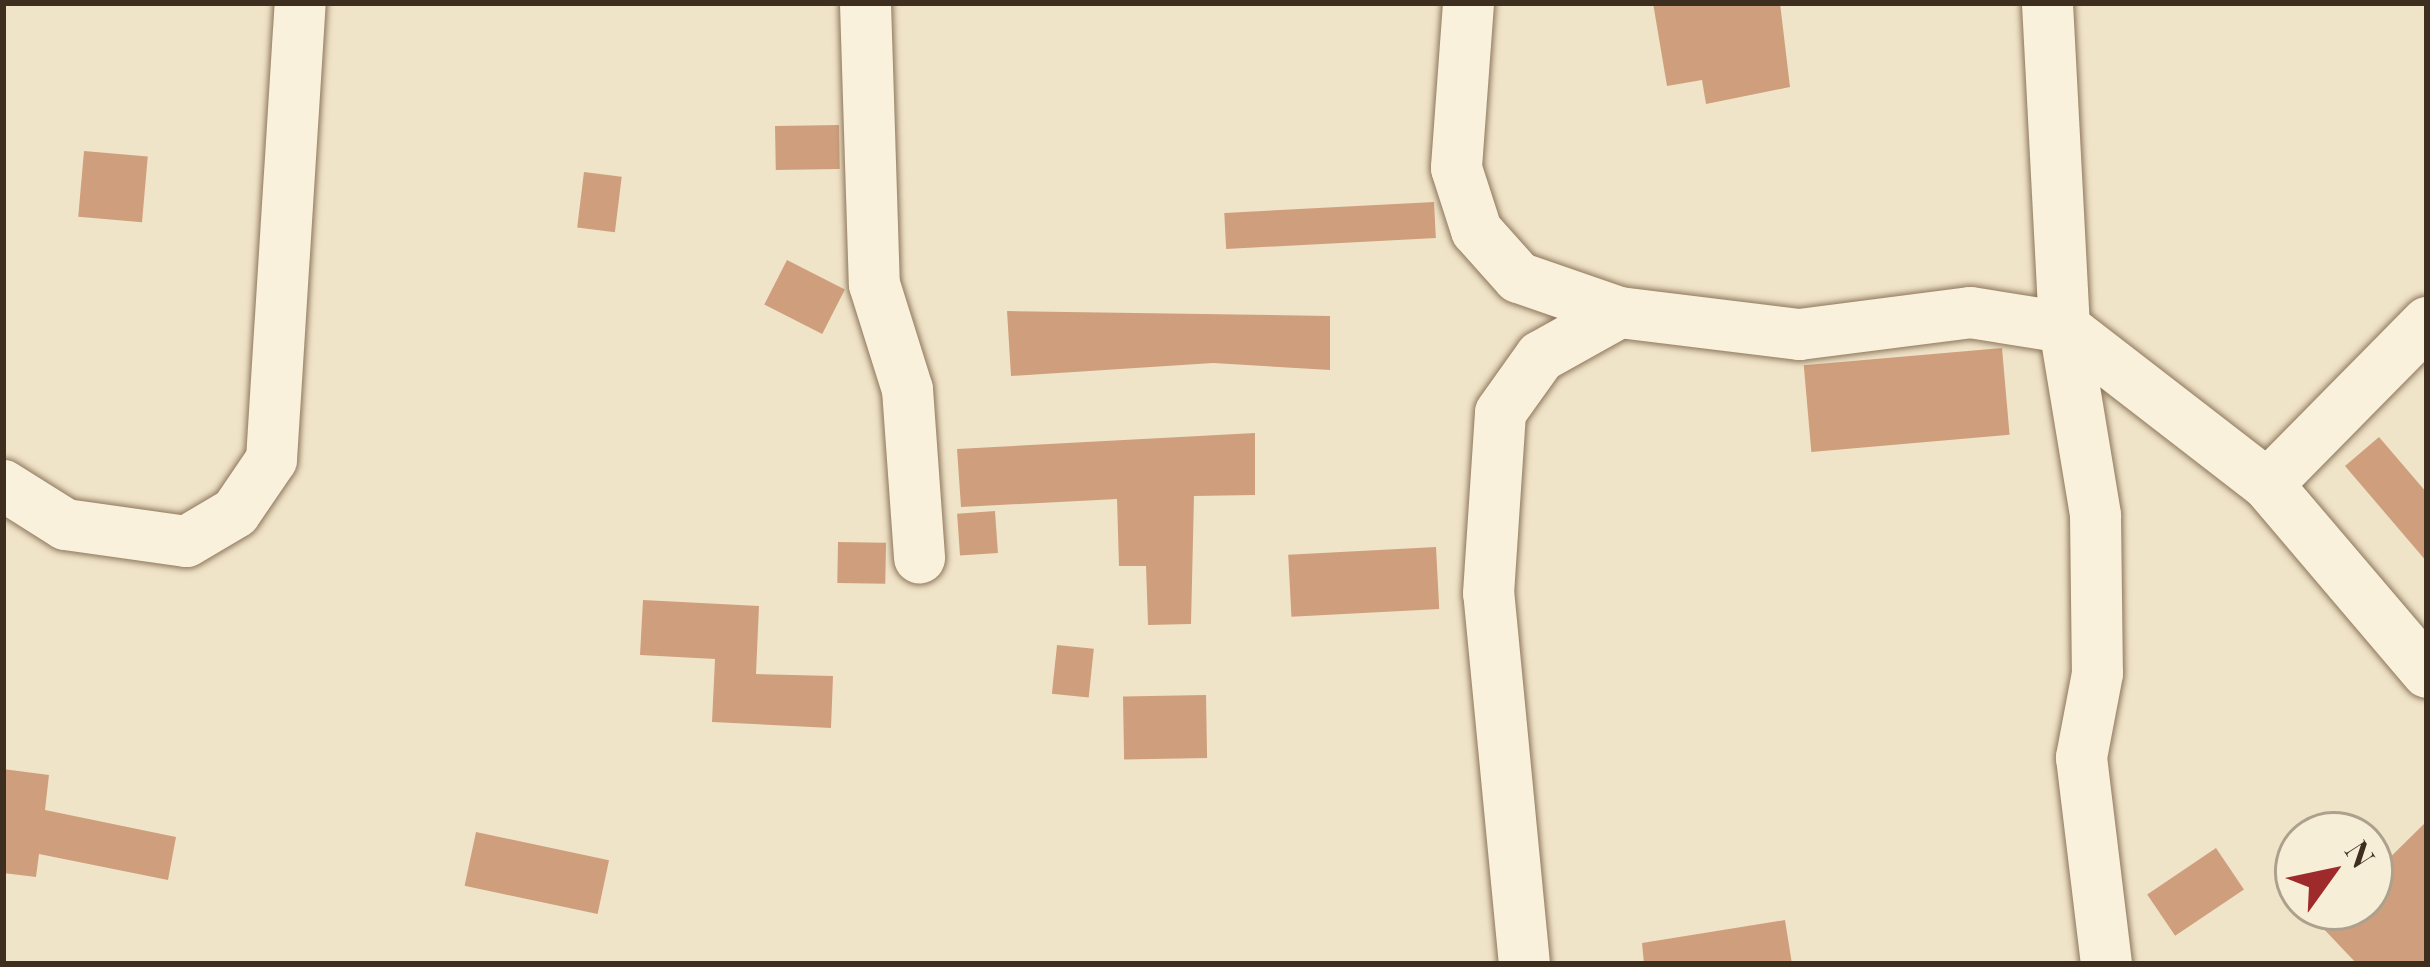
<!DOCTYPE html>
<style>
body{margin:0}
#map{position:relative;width:2430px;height:967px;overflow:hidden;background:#f0e4c8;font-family:"Playfair Display",serif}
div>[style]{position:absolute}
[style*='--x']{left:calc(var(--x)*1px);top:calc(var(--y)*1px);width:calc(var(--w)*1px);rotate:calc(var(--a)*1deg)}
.building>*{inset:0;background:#cf9f7d;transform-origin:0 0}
.roads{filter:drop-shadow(0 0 3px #8d765c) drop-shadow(0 0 3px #8d765c)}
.minor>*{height:51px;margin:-25.5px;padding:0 25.5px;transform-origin:25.5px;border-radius:25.5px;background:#faf1dc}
span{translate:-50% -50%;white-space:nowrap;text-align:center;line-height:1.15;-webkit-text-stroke:9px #f7eed8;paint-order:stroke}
.frame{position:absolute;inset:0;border:6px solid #3d2e20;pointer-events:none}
.north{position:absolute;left:2274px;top:811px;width:120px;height:120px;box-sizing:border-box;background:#f7eed8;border:3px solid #ada18e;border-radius:50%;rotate:57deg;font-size:33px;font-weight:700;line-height:48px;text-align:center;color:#3d2e20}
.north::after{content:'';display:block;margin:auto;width:42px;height:54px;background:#9e2a2b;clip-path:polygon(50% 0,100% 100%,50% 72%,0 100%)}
</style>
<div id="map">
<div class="building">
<div style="clip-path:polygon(1653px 3px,1780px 3px,1790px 87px,1706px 104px,1702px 80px,1667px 86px)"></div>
<div style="left:839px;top:125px;width:44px;height:64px;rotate:89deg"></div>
<div style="left:84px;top:151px;width:64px;height:66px;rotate:5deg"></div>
<div style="left:584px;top:172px;width:38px;height:56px;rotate:7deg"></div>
<div style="left:1434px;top:202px;width:36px;height:210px;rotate:87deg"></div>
<div style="left:787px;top:260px;width:65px;height:50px;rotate:27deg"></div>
<div style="clip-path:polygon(1007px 311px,1330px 316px,1330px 370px,1213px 363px,1011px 376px)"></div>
<div style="left:2002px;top:348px;width:87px;height:199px;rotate:85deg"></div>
<div style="clip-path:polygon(1255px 433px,1255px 495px,1194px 496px,1191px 624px,1148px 625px,1146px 566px,1119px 566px,1117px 499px,961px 507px,957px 449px)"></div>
<div style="clip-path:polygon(2379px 437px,2427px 493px,2427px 562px,2345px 466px)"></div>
<div style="left:995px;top:511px;width:42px;height:38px;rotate:86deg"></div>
<div style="left:838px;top:542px;width:48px;height:41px;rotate:1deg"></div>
<div style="left:1436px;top:547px;width:62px;height:148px;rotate:87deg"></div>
<div style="clip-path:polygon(643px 600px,759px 606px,756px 674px,833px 676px,831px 728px,712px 722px,715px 659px,640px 655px)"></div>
<div style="left:1057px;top:645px;width:37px;height:49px;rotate:6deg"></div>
<div style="left:1206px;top:695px;width:63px;height:83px;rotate:89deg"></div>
<div style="clip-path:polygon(3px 769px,49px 775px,45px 810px,176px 837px,168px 880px,39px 854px,36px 877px,3px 873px)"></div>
<div style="clip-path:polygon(2427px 821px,2427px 964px,2357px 964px,2320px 925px,2339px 907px,2370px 907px,2370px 877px)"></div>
<div style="left:476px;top:832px;width:136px;height:55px;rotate:12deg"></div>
<div style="left:2216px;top:848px;width:50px;height:83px;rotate:56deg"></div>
<div style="clip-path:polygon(1785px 920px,1792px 964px,1644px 964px,1642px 943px)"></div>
</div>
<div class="roads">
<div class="minor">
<div style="--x:865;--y:3;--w:281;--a:88.2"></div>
<div style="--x:874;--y:284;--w:110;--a:72.6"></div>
<div style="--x:907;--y:389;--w:169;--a:85.9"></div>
<div style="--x:1468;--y:3;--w:165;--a:94.2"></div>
<div style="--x:1456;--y:168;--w:65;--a:72.1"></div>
<div style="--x:1476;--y:230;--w:63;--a:48.2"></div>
<div style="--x:1518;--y:277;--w:107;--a:19.1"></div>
<div style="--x:1619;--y:312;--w:181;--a:7"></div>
<div style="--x:1799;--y:334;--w:172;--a:-7.3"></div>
<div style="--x:1970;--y:312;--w:95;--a:9.1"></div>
<div style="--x:2064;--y:327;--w:257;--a:37.7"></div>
<div style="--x:2267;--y:484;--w:247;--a:49.6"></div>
<div style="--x:2047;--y:3;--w:324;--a:87"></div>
<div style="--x:2064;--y:327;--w:191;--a:80.6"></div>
<div style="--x:2095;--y:515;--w:158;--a:89.3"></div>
<div style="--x:2097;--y:673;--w:86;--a:100.8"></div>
<div style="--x:2081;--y:757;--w:209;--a:83.1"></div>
<div style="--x:2267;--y:484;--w:228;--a:-45.4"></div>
<div style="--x:3;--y:485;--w:73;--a:32.2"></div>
<div style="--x:65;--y:524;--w:122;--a:8"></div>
<div style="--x:186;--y:541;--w:57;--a:-30.6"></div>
<div style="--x:235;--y:512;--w:64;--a:-55.8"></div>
<div style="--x:271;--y:459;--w:457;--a:-86.4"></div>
<div style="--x:1524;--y:964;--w:373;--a:-95.5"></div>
<div style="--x:1488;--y:593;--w:181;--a:-86.2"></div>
<div style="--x:1500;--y:412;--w:69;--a:-54.5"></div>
<div style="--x:1540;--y:356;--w:90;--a:-29.1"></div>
</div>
</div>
<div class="frame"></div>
<div class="north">N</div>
</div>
